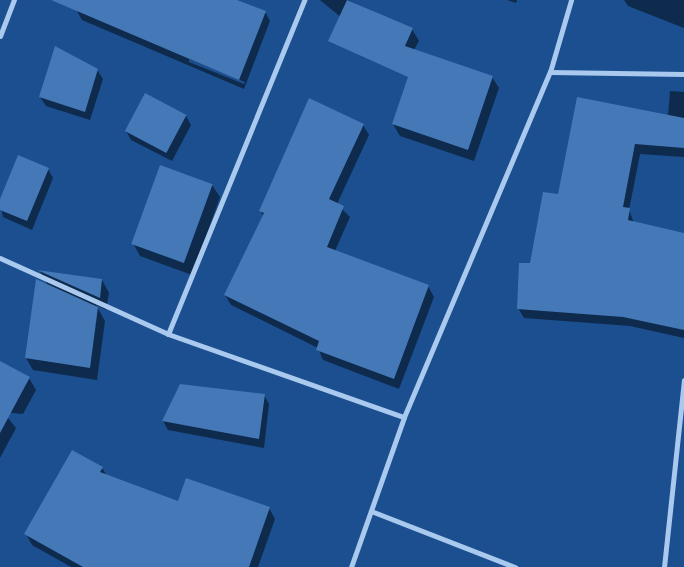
<!DOCTYPE html>
<style>
body{margin:0}
#map{position:relative;width:684px;height:567px;overflow:hidden;background:#1b4f8f;font-family:Manrope,sans-serif}
div>[style]{position:absolute}
[style*='--x']{left:calc(var(--x)*1px);top:calc(var(--y)*1px);width:calc(var(--w)*1px);rotate:calc(var(--a)*1deg)}
.shadow>*{inset:0;background:#0007}
.building>*{inset:0;background:#4478b7;transform-origin:0 0}
.minor>*{height:5px;margin:-2.5px;padding:0 2.5px;transform-origin:2.5px;border-radius:2.5px;background:#a9c9ee}
span{translate:-50% -50%;white-space:nowrap;text-align:center;line-height:1.15;-webkit-text-stroke:5px #1b4f8f;paint-order:stroke}
</style>
<div id="map">
<div class="shadow">
<div style="clip-path:polygon(evenodd,82px 0,234px 0,265px 12px,270px 21px,244px 89px,82px 20px,77px 11px,82px 0,189px 59px,245px 82px,244px 84px,189px 62px,189px 59px)"></div>
<div style="clip-path:polygon(320px 0,348px 0,412px 29px,419px 41px,414px 50px,492px 77px,499px 88px,474px 161px,400px 136px,393px 124px,410px 74px)"></div>
<div style="clip-path:polygon(507px 0,517px 0,516px 3px)"></div>
<div style="clip-path:polygon(624px 0,684px 0,684px 28px,628px 6px)"></div>
<div style="clip-path:polygon(97px 70px,103px 79px,90px 120px,46px 106px,40px 97px)"></div>
<div style="clip-path:polygon(670px 91px,684px 92px,684px 157px,640px 154px,629px 210px,634px 223px,684px 235px,684px 338px,630px 326px,524px 318px,518px 308px,559px 196px,668px 116px)"></div>
<div style="clip-path:polygon(186px 116px,191px 125px,172px 161px,131px 140px,126px 131px)"></div>
<div style="clip-path:polygon(363px 125px,369px 135px,337px 204px,350px 217px,335px 251px,428px 286px,434px 297px,399px 389px,323px 360px,318px 348px,231px 305px,225px 295px,264px 217px,260px 210px)"></div>
<div style="clip-path:polygon(48px 169px,53px 178px,32px 230px,3px 217px,0 202px)"></div>
<div style="clip-path:polygon(212px 185px,220px 197px,192px 275px,140px 256px,133px 243px)"></div>
<div style="clip-path:polygon(40px 271px,102px 280px,109px 293px,106px 310px,96px 305px,105px 321px,97px 380px,33px 370px,26px 358px,48px 286px)"></div>
<div style="clip-path:polygon(0 363px,29px 378px,36px 390px,23px 414px,3px 412px,16px 428px,0 458px)"></div>
<div style="clip-path:polygon(264px 395px,269px 404px,264px 448px,168px 430px,163px 421px)"></div>
<div style="clip-path:polygon(102px 468px,107px 476px,178px 503px,269px 508px,275px 519px,258px 567px,71px 567px,32px 545px,26px 534px)"></div>
</div>
<div class="building">
<div style="clip-path:polygon(51px 0,237px 0,266px 11px,239px 80px)"></div>
<div style="clip-path:polygon(347px 0,413px 28px,405px 46px,493px 76px,468px 150px,392px 124px,408px 77px,328px 41px)"></div>
<div style="clip-path:polygon(55px 46px,98px 69px,85px 112px,39px 97px)"></div>
<div style="left:145px;top:93px;width:47px;height:43px;rotate:28deg"></div>
<div style="clip-path:polygon(577px 97px,684px 118px,684px 148px,635px 144px,623px 207px,630px 208px,628px 220px,684px 233px,684px 330px,623px 317px,517px 309px,519px 263px,530px 263px,543px 192px,558px 194px)"></div>
<div style="clip-path:polygon(309px 98px,364px 124px,329px 199px,344px 206px,327px 247px,429px 285px,394px 379px,316px 350px,319px 341px,224px 295px,264px 213px,259px 211px)"></div>
<div style="clip-path:polygon(18px 155px,49px 168px,27px 221px,0 210px,0 199px)"></div>
<div style="left:160px;top:165px;width:56px;height:84px;rotate:20deg"></div>
<div style="clip-path:polygon(37px 270px,102px 279px,100px 298px)"></div>
<div style="clip-path:polygon(36px 279px,98px 307px,90px 368px,25px 358px)"></div>
<div style="clip-path:polygon(0 361px,30px 377px,0 433px)"></div>
<div style="clip-path:polygon(180px 384px,265px 394px,259px 439px,162px 421px)"></div>
<div style="clip-path:polygon(72px 450px,103px 467px,100px 472px,178px 501px,186px 478px,270px 507px,249px 567px,83px 567px,24px 534px)"></div>
</div>
<div class="minor">
<div style="--x:0;--y:36;--w:39;--a:-69"></div>
<div style="--x:550;--y:72;--w:134;--a:0.9"></div>
<div style="--x:0;--y:258;--w:184;--a:24.3"></div>
<div style="--x:168;--y:334;--w:250;--a:19.4"></div>
<div style="--x:168;--y:334;--w:361;--a:-67.8"></div>
<div style="--x:371;--y:511;--w:155;--a:21.3"></div>
<div style="--x:351;--y:567;--w:159;--a:-70.5"></div>
<div style="--x:404;--y:417;--w:375;--a:-67.1"></div>
<div style="--x:550;--y:72;--w:75;--a:-73.7"></div>
<div style="--x:664;--y:567;--w:188;--a:-83.9"></div>
</div>
</div>
